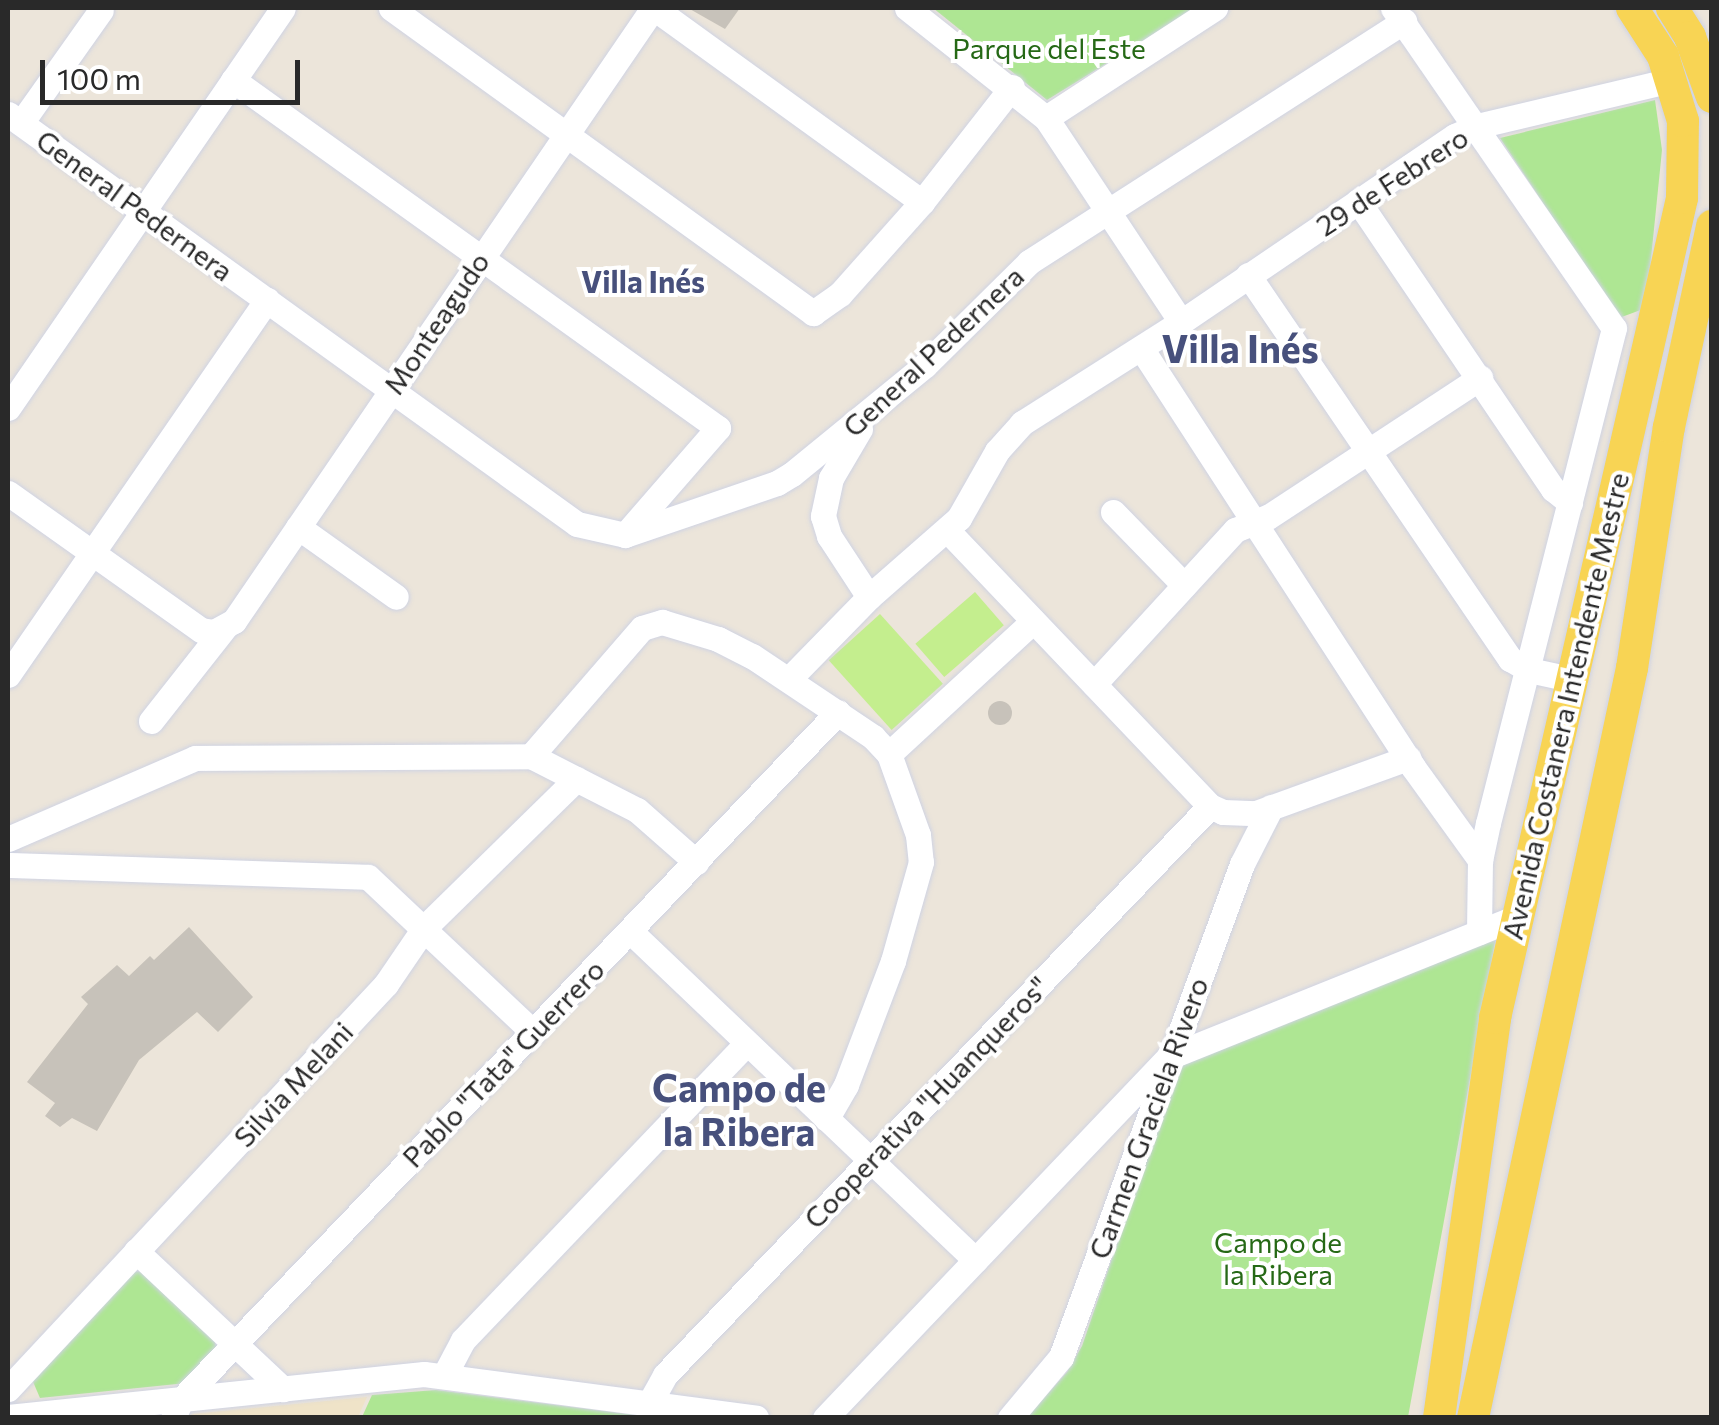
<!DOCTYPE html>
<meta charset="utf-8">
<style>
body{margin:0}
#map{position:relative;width:1719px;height:1425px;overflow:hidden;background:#ece5da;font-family:Commissioner,sans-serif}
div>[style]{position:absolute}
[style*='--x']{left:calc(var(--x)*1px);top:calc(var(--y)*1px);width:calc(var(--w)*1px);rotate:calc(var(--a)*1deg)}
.education>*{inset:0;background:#efe3c8}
.green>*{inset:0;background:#aee693}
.pitch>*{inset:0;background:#c4ee8e;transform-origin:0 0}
.building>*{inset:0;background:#c7c2ba}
.round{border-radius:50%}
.roads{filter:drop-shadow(0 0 2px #cfd3e3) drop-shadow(0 0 2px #cfd3e3)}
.minor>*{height:25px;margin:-12.5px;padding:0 12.5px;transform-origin:12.5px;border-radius:12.5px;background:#fff}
.major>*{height:32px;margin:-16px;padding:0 16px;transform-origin:16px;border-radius:16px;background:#f8d454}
span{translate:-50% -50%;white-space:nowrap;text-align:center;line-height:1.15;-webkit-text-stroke:8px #fff;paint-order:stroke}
.park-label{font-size:28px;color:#266916}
.street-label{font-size:28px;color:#292929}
.neighbourhood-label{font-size:30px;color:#47507c;font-weight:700}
.district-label{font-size:38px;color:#47507c;font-weight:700}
.frame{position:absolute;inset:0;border:10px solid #292929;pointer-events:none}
.scale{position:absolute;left:40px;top:60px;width:260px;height:45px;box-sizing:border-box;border:5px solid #292929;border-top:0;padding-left:12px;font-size:30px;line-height:35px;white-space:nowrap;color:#292929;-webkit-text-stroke:8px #fff;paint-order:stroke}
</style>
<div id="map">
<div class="education">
<div style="clip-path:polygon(367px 1397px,358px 1417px,190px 1417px,191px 1414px)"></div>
</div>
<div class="green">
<div style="clip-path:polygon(933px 8px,1196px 8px,1047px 100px)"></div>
<div style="clip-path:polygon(1655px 100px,1662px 150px,1646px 308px,1619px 318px,1500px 138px)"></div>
<div style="clip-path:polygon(1496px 937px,1408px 1417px,1026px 1418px,1067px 1372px,1082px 1346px,1179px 1063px)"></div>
<div style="clip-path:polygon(143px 1271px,214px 1338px,217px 1351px,187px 1383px,40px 1398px,31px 1377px,131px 1272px)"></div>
<div style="clip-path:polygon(436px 1390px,651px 1417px,362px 1417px,372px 1395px)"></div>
</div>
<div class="pitch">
<div style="left:975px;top:592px;width:44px;height:79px;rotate:49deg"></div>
<div style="left:880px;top:614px;width:94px;height:69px;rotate:48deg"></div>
</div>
<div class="building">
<div style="clip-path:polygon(688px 8px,740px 8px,725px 29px)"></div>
<div class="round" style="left:988px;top:701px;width:24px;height:24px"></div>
<div style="clip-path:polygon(189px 927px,253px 997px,218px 1032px,197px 1012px,139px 1060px,97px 1131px,72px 1118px,60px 1127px,45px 1116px,55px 1103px,27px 1082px,88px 1004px,81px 997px,117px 965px,129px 976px,150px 956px,154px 960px)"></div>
</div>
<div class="roads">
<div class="minor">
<div style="--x:391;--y:8;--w:521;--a:35.86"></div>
<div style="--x:813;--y:313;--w:33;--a:-35"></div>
<div style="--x:840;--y:294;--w:123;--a:-48.3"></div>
<div style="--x:922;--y:202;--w:146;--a:-52"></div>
<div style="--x:654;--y:8;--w:331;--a:35.9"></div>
<div style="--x:907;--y:8;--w:177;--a:38.4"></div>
<div style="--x:1046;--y:118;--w:245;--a:56.5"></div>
<div style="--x:1393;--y:8;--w:389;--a:55.4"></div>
<div style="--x:1614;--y:328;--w:511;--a:104.28"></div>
<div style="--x:1488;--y:823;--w:38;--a:102"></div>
<div style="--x:1480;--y:860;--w:72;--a:90.8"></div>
<div style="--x:233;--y:80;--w:597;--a:35.66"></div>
<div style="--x:718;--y:428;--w:142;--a:131"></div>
<div style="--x:8;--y:114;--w:701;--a:35.78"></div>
<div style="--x:577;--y:524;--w:49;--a:12.9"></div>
<div style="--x:625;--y:535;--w:161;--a:-18.9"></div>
<div style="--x:777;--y:483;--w:17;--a:-31"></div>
<div style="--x:792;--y:474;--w:172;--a:-39.3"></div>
<div style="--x:925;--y:365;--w:146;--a:-44.7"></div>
<div style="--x:1029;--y:262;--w:446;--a:-32.7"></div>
<div style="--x:1046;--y:118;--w:202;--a:-33.1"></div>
<div style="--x:21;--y:123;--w:138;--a:-54.7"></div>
<div style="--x:1358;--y:201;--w:348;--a:55.9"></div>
<div style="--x:1553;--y:489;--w:22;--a:39"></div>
<div style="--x:1248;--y:275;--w:465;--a:55.7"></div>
<div style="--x:1510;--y:659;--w:22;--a:30"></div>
<div style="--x:1529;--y:670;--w:47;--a:12.3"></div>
<div style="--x:1141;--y:348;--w:500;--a:57"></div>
<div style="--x:1413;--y:767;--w:115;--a:54.2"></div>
<div style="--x:8;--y:408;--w:485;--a:-55.5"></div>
<div style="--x:860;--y:429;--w:57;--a:120.6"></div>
<div style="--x:831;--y:478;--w:39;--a:102"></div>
<div style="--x:823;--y:516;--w:21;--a:73"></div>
<div style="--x:829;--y:536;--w:73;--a:56.7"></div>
<div style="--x:8;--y:493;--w:237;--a:35.4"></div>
<div style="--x:201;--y:630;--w:13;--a:9"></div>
<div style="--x:214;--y:632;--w:23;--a:-29"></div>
<div style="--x:234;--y:621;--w:743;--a:-55.65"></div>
<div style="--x:1113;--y:512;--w:102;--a:45.8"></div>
<div style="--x:298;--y:527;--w:120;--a:35.5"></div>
<div style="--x:947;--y:530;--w:381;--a:46.4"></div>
<div style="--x:1210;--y:806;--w:14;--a:25"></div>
<div style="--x:1223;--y:812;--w:33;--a:2"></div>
<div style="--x:1256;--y:813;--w:162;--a:-19.9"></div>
<div style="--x:8;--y:675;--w:456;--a:-55.4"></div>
<div style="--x:789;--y:679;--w:115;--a:-45.7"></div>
<div style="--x:869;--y:597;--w:120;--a:-41.3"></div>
<div style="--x:959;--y:518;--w:77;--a:-60.4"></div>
<div style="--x:997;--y:451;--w:38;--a:-48"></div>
<div style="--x:1022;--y:423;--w:188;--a:-32.4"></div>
<div style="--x:1181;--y:322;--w:331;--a:-34.2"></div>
<div style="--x:1455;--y:136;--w:24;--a:-24"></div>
<div style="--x:1477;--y:126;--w:200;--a:-13.3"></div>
<div style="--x:1094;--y:684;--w:209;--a:-47.5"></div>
<div style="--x:1235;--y:530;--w:35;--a:-22"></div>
<div style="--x:1268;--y:517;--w:254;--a:-33.3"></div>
<div style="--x:151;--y:721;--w:120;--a:-51.8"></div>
<div style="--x:889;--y:754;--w:196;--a:-42.7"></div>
<div style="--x:531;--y:756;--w:169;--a:-49.1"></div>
<div style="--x:642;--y:628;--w:21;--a:-17"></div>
<div style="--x:662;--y:622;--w:59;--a:16.9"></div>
<div style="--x:718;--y:639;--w:38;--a:27"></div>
<div style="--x:752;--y:656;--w:146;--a:33.8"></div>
<div style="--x:873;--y:737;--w:23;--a:47"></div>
<div style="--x:889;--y:754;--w:86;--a:70.3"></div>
<div style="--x:918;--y:835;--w:27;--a:84"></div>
<div style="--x:921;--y:862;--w:103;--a:105.8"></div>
<div style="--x:893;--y:961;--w:133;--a:110.8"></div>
<div style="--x:846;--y:1085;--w:39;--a:120"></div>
<div style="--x:8;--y:839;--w:204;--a:-23.4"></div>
<div style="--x:195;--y:758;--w:336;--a:-0.3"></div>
<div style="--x:531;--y:756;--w:119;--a:27"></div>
<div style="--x:637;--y:810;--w:79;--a:41.4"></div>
<div style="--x:8;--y:865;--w:360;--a:1.9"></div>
<div style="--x:368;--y:877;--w:226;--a:43.2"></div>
<div style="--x:630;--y:931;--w:477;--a:43.6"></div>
<div style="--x:136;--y:1251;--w:202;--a:43.2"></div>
<div style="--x:445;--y:1374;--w:38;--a:-62"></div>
<div style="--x:463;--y:1340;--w:410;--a:-46.3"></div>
<div style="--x:8;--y:1389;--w:554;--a:-46.97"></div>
<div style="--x:386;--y:984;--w:68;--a:-55.8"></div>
<div style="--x:424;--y:928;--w:213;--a:-44.4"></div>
<div style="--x:649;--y:1404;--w:33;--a:-61"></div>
<div style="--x:665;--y:1375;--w:788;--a:-46.23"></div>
<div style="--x:8;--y:1417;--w:418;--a:-5.9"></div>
<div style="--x:424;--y:1374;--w:335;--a:7.5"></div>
<div style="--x:173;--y:1418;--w:20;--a:-66"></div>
<div style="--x:181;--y:1400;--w:951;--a:-46.32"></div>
<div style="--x:825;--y:1418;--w:499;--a:-46.4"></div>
<div style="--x:1169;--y:1057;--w:375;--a:-21.9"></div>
<div style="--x:1010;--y:1418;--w:80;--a:-50.1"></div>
<div style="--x:1061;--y:1357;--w:525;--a:-69.84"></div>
<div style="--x:1242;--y:864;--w:64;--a:-63"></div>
</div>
<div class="major">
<div style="--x:1672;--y:8;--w:34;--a:58"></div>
<div style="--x:1690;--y:37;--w:64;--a:69.9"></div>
<div style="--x:1439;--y:1418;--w:404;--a:-82"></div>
<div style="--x:1495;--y:1018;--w:841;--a:-77.15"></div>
<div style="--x:1682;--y:198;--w:77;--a:-89.3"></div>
<div style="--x:1683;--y:121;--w:68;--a:-107.1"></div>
<div style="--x:1663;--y:56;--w:57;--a:-122.9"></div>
<div style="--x:1473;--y:1418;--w:767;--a:-78.03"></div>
<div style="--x:1632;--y:668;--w:244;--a:-81.3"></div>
<div style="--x:1669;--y:427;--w:206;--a:-77.9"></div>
</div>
</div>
<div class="park-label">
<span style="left:1049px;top:48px">Parque del Este</span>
<span style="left:1278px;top:1258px">Campo de<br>la Ribera</span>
</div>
<div class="street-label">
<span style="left:1392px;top:181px;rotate:-33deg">29 de Febrero</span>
<span style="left:135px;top:205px;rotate:36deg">General Pedernera</span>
<span style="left:436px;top:323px;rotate:-56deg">Monteagudo</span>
<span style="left:933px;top:351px;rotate:-43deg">General Pedernera</span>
<span style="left:1565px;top:706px;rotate:-77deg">Avenida Costanera Intendente Mestre</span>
<span style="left:503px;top:1063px;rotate:-46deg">Pablo "Tata" Guerrero</span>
<span style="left:293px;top:1084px;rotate:-47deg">Silvia Melani</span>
<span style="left:926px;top:1102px;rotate:-46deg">Cooperativa "Huanqueros"</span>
<span style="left:1148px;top:1118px;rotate:-70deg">Carmen Graciela Rivero</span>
</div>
<div class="neighbourhood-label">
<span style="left:643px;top:281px">Villa Inés</span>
</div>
<div class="district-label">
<span style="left:1240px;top:348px">Villa Inés</span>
<span style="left:739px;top:1109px">Campo de<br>la Ribera</span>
</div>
<div class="frame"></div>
<div class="scale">100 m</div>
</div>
